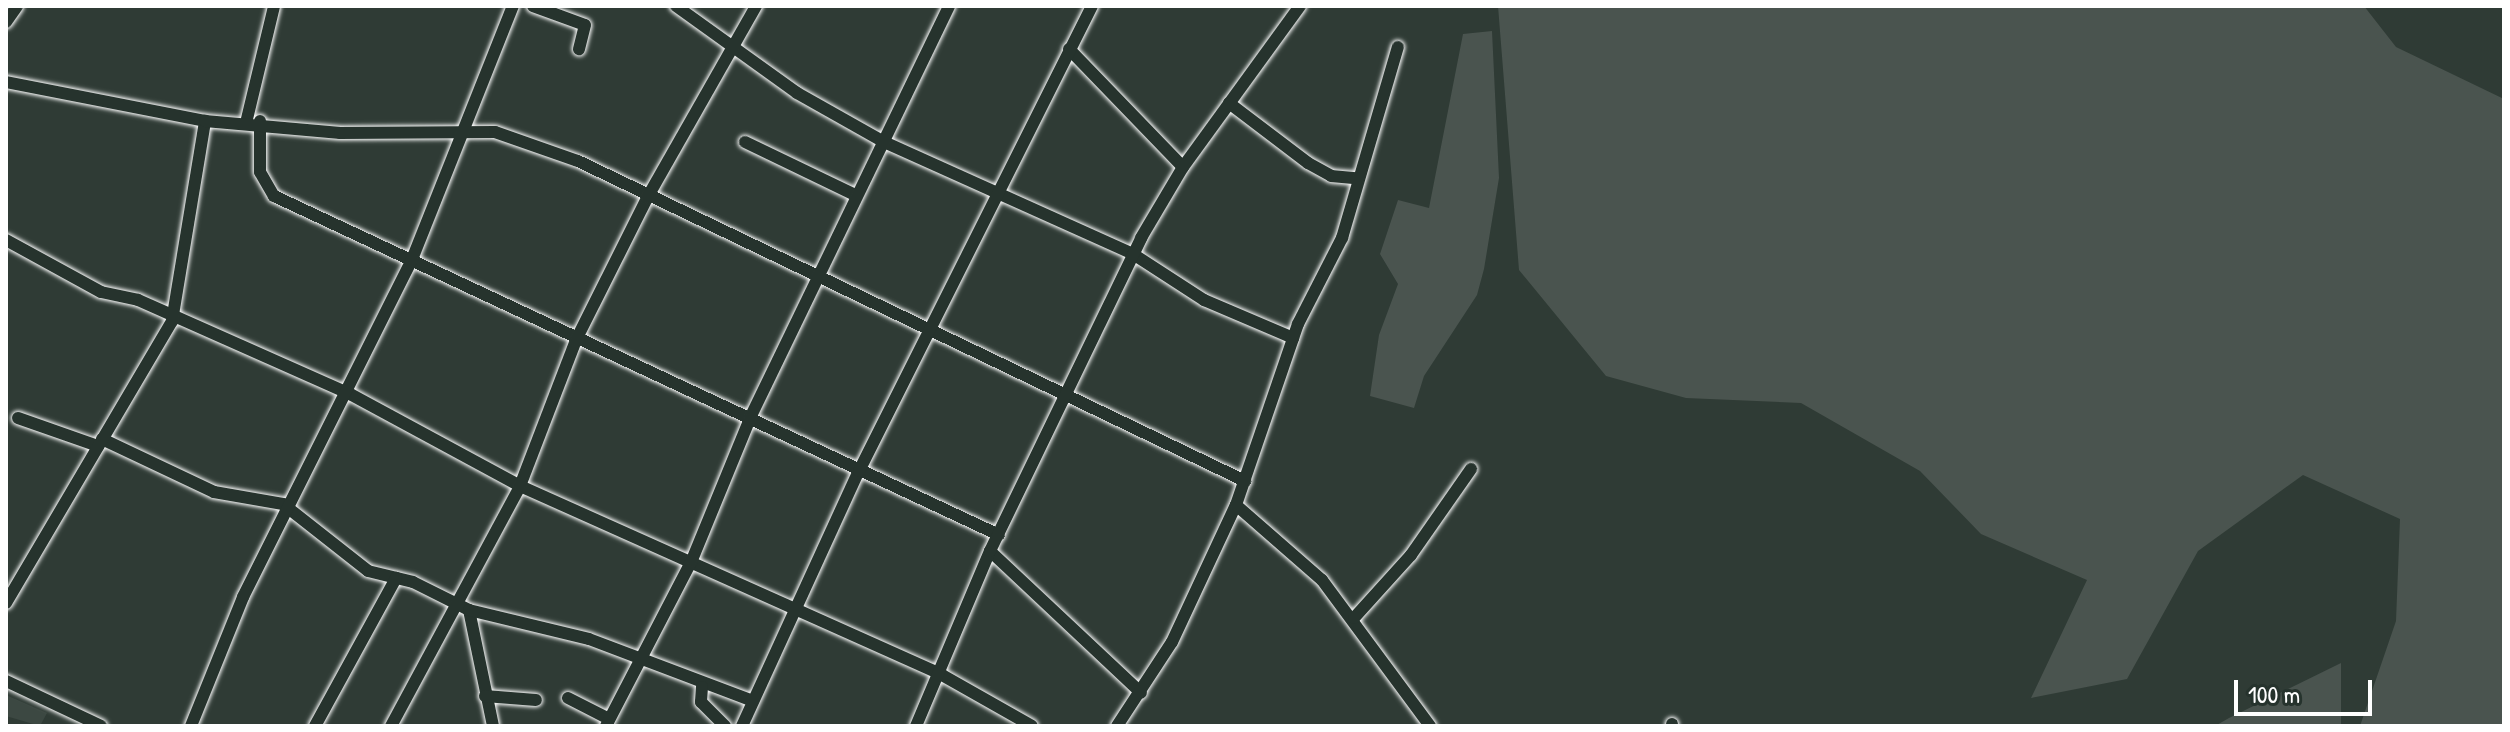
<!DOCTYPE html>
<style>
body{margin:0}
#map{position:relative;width:2510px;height:732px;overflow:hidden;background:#2f3b35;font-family:"Patrick Hand",sans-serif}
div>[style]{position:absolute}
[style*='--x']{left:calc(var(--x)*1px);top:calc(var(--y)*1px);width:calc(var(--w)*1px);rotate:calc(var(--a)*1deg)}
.built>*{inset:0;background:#3c4842}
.green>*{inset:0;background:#4a544f}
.roads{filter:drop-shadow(0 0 2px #fff) drop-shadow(0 0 2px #fff)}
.minor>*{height:12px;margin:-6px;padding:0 6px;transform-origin:6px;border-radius:6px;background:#26332d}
span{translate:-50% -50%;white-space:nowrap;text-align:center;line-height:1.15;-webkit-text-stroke:8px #26332d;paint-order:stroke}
.frame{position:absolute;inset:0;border:8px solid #fff;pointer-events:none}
.scale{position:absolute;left:2234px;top:680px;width:138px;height:36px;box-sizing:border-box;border:4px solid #fff;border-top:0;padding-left:10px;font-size:24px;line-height:28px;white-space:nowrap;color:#fff;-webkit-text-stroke:6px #26332d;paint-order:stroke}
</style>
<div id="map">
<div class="built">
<div style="clip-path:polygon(6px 695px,47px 713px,40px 726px,6px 716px)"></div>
</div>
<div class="green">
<div style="clip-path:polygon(1498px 6px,2364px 6px,2396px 47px,2504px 99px,2504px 726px,2360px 726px,2396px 621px,2400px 519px,2303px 475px,2198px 551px,2127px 679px,2031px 698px,2087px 580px,1981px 534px,1920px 471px,1801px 403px,1686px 398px,1606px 376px,1519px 270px)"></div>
<div style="clip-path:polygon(1492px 31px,1499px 178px,1484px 269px,1477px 295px,1424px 376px,1414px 408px,1370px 396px,1379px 335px,1398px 284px,1380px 254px,1398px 200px,1429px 208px,1463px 34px)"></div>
<div style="clip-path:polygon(2341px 663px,2341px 726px,2215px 726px,2229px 718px)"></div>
</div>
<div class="roads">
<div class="minor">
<div style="--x:533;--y:6;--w:55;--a:20.1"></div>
<div style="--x:585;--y:25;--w:25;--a:104"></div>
<div style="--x:676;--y:6;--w:149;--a:35.7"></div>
<div style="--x:797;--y:93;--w:100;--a:29.4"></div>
<div style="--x:884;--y:142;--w:273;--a:24.2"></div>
<div style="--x:1133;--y:254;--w:85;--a:32.9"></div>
<div style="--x:1204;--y:300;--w:97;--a:23.1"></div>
<div style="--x:6;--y:22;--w:19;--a:-55"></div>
<div style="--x:1069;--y:49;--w:164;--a:46"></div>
<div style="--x:6;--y:82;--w:203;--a:11.1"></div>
<div style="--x:1229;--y:103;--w:99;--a:37.2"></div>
<div style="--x:1308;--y:163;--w:26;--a:29"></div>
<div style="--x:1331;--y:176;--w:25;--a:5"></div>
<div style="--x:260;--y:121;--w:51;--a:90"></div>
<div style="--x:260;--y:172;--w:28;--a:60"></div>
<div style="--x:274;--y:196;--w:800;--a:25.06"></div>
<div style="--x:246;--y:123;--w:120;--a:-76.5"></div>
<div style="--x:745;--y:142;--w:122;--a:25.7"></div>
<div style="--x:6;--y:240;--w:108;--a:28.7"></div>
<div style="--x:101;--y:292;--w:38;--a:12"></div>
<div style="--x:138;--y:300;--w:232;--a:23.9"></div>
<div style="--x:350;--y:394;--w:193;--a:28.4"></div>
<div style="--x:520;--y:486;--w:462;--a:24.1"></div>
<div style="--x:942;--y:675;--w:103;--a:29.5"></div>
<div style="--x:18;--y:418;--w:85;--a:19.3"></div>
<div style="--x:102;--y:439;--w:124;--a:25.3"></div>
<div style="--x:214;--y:492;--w:70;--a:9.9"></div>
<div style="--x:283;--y:504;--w:108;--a:38.2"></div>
<div style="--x:368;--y:571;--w:46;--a:13.7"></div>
<div style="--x:413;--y:582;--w:63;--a:26.6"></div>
<div style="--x:469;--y:610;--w:118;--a:78.3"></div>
<div style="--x:1236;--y:505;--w:114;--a:41.1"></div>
<div style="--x:1322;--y:580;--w:182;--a:53.5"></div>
<div style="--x:990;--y:551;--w:207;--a:43.2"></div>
<div style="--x:6;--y:603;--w:327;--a:-59.5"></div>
<div style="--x:172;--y:321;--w:203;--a:-80.6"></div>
<div style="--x:205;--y:121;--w:136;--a:5.1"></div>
<div style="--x:340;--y:133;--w:155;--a:-0.4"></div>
<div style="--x:495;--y:132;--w:88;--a:19.3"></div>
<div style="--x:578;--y:161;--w:740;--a:25.63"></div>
<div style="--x:469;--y:610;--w:123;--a:13.6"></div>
<div style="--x:589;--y:639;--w:175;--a:20.7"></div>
<div style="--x:1354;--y:618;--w:85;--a:-47.9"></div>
<div style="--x:1411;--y:555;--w:105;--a:-55.1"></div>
<div style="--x:6;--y:681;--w:105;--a:25.3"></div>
<div style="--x:702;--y:687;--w:15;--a:94"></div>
<div style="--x:701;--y:702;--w:34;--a:45"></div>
<div style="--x:485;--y:696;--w:51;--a:4.5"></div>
<div style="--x:568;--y:698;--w:46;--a:27.1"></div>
<div style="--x:191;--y:726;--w:139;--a:-68"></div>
<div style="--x:243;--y:597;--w:380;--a:-63.4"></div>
<div style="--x:413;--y:257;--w:270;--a:-68.3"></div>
<div style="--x:315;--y:726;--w:169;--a:-61.3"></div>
<div style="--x:391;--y:726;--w:272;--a:-61.7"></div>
<div style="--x:520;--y:486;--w:156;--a:-69"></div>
<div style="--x:576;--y:340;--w:159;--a:-63.4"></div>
<div style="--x:647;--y:198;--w:221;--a:-60.4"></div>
<div style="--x:606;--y:726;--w:187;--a:-62.6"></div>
<div style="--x:692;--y:560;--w:156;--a:-67.7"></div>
<div style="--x:751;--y:416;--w:455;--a:-64.2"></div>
<div style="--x:742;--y:726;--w:281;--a:-65.4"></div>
<div style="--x:859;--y:471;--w:520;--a:-63.39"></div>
<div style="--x:916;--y:726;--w:190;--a:-67.1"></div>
<div style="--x:990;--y:551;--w:348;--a:-64.2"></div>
<div style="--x:1141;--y:238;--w:82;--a:-59.4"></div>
<div style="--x:1183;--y:167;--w:199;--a:-54"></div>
<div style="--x:1117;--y:726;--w:100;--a:-56.8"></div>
<div style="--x:1172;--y:642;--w:151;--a:-65"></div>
<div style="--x:1236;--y:505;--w:191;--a:-71.1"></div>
<div style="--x:1298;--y:324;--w:97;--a:-62.9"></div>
<div style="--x:1342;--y:238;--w:199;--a:-73.7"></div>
<div style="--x:1672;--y:726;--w:2;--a:-90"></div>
</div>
</div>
<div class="frame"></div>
<div class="scale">100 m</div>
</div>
